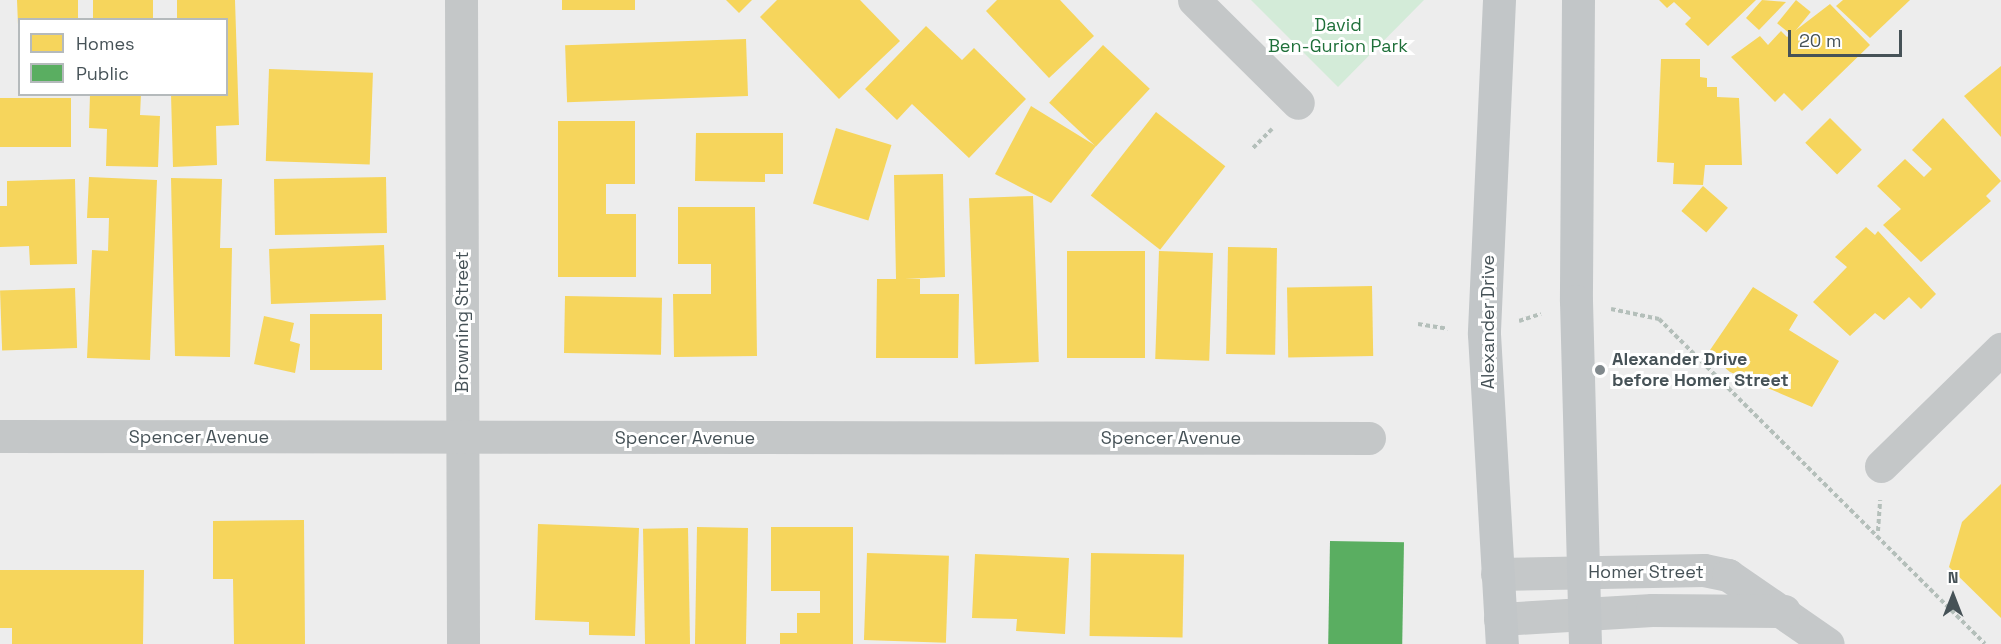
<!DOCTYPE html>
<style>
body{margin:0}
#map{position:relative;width:2001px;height:644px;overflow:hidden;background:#ededed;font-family:"Space Grotesk",sans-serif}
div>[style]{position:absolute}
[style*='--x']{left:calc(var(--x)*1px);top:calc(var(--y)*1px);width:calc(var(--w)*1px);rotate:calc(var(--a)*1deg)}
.green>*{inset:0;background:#d3ebd8}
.homes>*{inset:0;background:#f6d55c;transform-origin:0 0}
.public>*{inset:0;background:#5aae61;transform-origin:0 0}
.path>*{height:4px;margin-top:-2px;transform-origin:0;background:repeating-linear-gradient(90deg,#b4bfba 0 4.5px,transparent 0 7.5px)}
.street>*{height:33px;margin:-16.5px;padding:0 16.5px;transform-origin:16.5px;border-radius:16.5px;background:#c4c7c8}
.secondary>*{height:33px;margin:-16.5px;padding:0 16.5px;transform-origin:16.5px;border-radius:16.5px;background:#c5c8c9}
.primary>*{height:33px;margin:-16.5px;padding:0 16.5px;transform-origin:16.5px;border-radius:16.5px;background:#c2c6c8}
.dots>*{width:16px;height:16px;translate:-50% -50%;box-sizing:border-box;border:3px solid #fff;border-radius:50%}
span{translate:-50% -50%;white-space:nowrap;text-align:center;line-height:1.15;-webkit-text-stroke:6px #fff;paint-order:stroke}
.park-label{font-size:18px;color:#1f703a}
.street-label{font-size:18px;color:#465257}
.poi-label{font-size:18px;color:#465257;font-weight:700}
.left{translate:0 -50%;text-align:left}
.legend{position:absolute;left:18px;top:18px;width:210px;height:78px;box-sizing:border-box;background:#fff;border:2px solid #b5babc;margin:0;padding:8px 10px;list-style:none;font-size:18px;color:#465257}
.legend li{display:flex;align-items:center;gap:12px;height:30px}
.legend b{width:30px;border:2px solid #b5babc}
.north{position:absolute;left:1923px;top:566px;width:60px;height:60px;-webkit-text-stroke:4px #fff;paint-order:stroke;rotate:0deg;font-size:16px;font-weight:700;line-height:24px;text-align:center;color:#465257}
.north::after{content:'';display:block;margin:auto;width:21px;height:27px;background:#465257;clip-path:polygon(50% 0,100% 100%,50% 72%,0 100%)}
.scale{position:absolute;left:1788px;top:30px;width:114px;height:27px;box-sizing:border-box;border:3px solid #465257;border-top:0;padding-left:8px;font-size:18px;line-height:21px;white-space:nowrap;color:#465257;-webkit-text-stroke:4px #fff;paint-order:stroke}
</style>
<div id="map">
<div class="green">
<div style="clip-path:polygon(1251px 0,1424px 0,1338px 87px)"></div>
</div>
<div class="homes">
<div style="clip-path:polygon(17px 0,78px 0,78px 20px,20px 20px,20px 75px)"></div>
<div style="left:93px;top:0;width:60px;height:20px"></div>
<div style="clip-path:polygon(177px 0,235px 0,239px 125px,216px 126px,217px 165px,173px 167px,171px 94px,226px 94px,226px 20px,177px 20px)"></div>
<div style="left:562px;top:0;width:73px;height:10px"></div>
<div style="clip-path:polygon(726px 0,752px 0,739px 13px)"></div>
<div style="clip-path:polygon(777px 0,860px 0,900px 41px,839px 99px,760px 17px)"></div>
<div style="clip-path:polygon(997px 0,1060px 0,1094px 36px,1049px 78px,986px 11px)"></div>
<div style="clip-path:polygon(1659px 0,1756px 0,1708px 46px,1685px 24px,1691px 18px,1674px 2px,1667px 8px)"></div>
<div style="clip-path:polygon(1762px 0,1786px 2px,1759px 30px,1746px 18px)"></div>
<div style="left:1796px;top:0;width:19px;height:30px;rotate:39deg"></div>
<div style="clip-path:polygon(1843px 0,1910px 0,1870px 38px,1836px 6px)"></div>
<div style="clip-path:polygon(1830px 4px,1870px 45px,1802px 111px,1784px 93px,1775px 102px,1731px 57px,1760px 36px,1768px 45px,1781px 31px,1787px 37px)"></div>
<div style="clip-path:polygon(926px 26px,962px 60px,974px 48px,1026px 99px,969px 158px,912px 104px,897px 120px,865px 89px)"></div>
<div style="left:746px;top:39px;width:57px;height:181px;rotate:88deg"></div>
<div style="left:1103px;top:45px;width:64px;height:79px;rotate:43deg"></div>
<div style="clip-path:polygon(1661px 59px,1700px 59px,1700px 77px,1707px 78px,1707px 87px,1717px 87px,1717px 97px,1739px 98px,1742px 165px,1705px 165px,1703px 185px,1673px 184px,1674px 163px,1657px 162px)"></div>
<div style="clip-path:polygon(2001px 66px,2001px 137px,1964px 96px)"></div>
<div style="left:269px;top:69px;width:104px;height:92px;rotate:2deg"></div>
<div style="clip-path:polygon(90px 94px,141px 94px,140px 115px,160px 116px,158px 167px,106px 166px,107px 129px,89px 128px)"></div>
<div style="left:0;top:98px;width:71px;height:49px"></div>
<div style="clip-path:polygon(1031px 106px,1096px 146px,1051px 203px,995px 174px)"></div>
<div style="left:1156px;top:112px;width:88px;height:106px;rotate:38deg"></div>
<div style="left:1830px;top:118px;width:45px;height:35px;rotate:45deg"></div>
<div style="clip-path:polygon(1943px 118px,2001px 181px,1986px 196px,1991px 201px,1921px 262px,1883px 225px,1901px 209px,1877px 186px,1905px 159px,1924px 177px,1932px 169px,1912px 150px)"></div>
<div style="clip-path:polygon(558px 121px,635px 121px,635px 184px,606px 184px,606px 214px,636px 214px,636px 277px,558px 277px)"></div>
<div style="left:836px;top:128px;width:58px;height:79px;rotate:17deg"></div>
<div style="clip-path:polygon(696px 133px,783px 133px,783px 174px,765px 174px,765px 182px,695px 181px)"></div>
<div style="clip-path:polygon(943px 174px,945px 277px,905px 279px,920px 279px,920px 294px,959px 294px,958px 358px,876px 358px,877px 279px,896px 279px,894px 175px)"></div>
<div style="clip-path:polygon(89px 177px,157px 180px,150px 360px,87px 358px,92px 250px,108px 251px,109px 218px,87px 218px)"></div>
<div style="left:386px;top:177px;width:56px;height:112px;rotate:89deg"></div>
<div style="clip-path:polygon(171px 178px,222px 179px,220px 248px,232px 248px,230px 357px,175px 356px)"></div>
<div style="clip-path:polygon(75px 179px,77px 264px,30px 265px,29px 246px,0 247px,0 206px,7px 206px,7px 181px)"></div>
<div style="left:1703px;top:186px;width:33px;height:33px;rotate:41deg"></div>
<div style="left:1033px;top:196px;width:166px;height:64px;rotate:88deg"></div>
<div style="clip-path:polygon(678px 207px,755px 207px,757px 356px,674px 357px,673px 294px,711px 294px,711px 264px,678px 264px)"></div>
<div style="clip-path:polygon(1866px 227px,1875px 235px,1878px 231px,1936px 294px,1921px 309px,1909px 297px,1884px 320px,1875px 313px,1850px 336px,1813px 302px,1847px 267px,1835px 257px)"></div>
<div style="left:384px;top:245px;width:55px;height:115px;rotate:88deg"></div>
<div style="left:1228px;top:247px;width:49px;height:107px;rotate:1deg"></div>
<div style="left:1145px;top:251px;width:107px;height:78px;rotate:90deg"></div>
<div style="left:1159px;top:251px;width:54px;height:108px;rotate:2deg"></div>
<div style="left:1372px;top:286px;width:70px;height:85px;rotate:89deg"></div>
<div style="clip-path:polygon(1753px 287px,1798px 315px,1789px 330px,1839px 361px,1812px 407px,1730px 372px,1708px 353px)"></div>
<div style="left:75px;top:288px;width:60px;height:75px;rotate:88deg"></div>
<div style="left:565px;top:296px;width:97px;height:57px;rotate:1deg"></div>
<div style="left:310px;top:314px;width:72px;height:56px"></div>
<div style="clip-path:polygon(264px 316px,294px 323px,290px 341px,300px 344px,295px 373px,254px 364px)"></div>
<div style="clip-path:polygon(2001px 484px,2001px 618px,1949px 567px,1962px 522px)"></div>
<div style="clip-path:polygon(304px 520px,305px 644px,234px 644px,233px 579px,213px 579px,213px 521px)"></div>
<div style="clip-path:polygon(538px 524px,639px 528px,635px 636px,589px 635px,589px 622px,535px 620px)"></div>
<div style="left:697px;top:527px;width:51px;height:117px;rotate:1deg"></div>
<div style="clip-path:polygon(771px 527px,853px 527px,853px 644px,780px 644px,780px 633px,797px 633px,797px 613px,820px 613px,820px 591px,771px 591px)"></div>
<div style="left:688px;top:528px;width:116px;height:45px;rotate:89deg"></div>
<div style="left:867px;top:553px;width:82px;height:87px;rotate:2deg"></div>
<div style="left:1091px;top:553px;width:93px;height:83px;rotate:1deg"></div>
<div style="clip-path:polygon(975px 554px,1069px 558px,1065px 634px,1016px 631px,1017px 619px,972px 618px)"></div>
<div style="clip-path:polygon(0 570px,144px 570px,143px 644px,12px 644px,12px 628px,0 628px)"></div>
</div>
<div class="public">
<div style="left:1330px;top:541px;width:74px;height:103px;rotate:1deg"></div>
</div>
<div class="path">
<div style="--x:1253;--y:148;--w:27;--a:-45"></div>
<div style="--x:1611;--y:309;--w:49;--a:11.8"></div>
<div style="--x:1659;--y:319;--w:460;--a:44.9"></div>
<div style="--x:1519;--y:321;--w:23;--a:-18"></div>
<div style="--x:1418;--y:324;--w:30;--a:9"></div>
<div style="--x:1878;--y:531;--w:31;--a:-86"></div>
</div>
<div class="street">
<div style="--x:461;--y:0;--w:644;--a:89.82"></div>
<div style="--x:1194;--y:0;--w:146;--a:44.7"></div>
<div style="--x:0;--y:436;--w:1369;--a:0.08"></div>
<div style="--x:1881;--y:466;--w:168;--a:-44.3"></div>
</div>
<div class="secondary">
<div style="--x:1497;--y:574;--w:207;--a:-1.1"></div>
<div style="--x:1704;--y:570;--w:25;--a:12"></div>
<div style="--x:1728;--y:575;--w:121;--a:34.6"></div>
<div style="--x:1500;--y:619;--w:152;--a:-3.4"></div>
<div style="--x:1652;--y:610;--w:132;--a:0.4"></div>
</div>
<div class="primary">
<div style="--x:1499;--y:0;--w:334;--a:92.6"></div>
<div style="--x:1484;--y:334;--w:311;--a:86.7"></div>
<div style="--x:1578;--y:0;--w:301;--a:90.4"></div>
<div style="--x:1576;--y:301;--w:343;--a:88.5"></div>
</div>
<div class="dots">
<div style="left:1600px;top:370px;background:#80888c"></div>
</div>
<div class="park-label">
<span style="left:1338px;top:36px">David<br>Ben-Gurion Park</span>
</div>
<div class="street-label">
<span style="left:462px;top:322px;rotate:-90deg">Browning Street</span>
<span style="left:1488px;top:322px;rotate:-90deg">Alexander Drive</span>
<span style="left:199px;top:437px">Spencer Avenue</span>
<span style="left:685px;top:438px">Spencer Avenue</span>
<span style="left:1171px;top:438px">Spencer Avenue</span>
<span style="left:1646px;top:572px">Homer Street</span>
</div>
<div class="poi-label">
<span class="left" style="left:1612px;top:370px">Alexander Drive<br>before Homer Street</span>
</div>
<ul class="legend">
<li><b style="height:16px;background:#f6d55c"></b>Homes</li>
<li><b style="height:16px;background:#5aae61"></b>Public</li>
</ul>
<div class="north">N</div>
<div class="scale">20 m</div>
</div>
